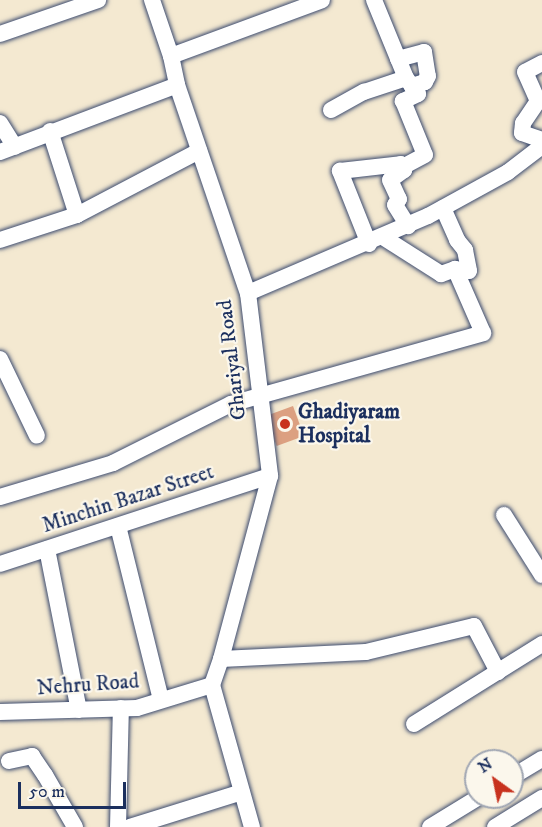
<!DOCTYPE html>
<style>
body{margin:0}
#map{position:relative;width:542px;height:827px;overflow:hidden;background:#f4e9d1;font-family:"IM FELL DW Pica",serif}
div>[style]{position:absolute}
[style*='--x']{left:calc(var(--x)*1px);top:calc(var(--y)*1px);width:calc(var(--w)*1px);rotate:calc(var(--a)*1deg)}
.building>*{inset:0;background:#dca081;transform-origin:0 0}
.roads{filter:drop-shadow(0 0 2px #3c4b6f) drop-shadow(0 0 2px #3c4b6f)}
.minor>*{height:16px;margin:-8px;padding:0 8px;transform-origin:8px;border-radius:8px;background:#fff}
.dots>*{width:16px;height:16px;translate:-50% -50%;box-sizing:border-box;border:3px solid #fbf7ec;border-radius:50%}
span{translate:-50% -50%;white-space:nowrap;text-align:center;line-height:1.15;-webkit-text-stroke:4.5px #fbf7ec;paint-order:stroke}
.street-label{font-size:21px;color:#1b2f5e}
.poi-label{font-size:21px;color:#1b2f5e;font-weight:700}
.left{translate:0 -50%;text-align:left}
.north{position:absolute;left:464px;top:749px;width:60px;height:60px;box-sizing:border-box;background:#fbf7ec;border:2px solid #a1a7b3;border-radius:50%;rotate:327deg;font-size:16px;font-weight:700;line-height:24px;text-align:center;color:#1b2f5e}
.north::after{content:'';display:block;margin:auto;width:21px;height:27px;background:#c8321e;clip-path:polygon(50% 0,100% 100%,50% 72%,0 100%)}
.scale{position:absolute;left:18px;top:782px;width:108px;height:27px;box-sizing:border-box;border:3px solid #1b2f5e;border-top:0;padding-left:8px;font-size:18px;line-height:21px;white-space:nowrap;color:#1b2f5e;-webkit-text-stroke:4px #fbf7ec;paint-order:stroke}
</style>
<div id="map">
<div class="building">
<div style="left:293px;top:406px;width:32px;height:29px;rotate:70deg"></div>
</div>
<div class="roads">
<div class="minor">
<div style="--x:152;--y:0;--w:59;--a:71.3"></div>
<div style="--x:171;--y:56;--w:30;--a:78"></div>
<div style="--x:177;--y:85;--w:220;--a:71.2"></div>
<div style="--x:248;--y:293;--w:184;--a:83.1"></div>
<div style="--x:270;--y:476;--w:189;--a:105"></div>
<div style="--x:221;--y:659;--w:28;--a:109"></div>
<div style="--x:374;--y:0;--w:84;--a:67.7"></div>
<div style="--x:0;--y:34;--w:104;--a:-19.1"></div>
<div style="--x:171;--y:56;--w:161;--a:-20.3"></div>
<div style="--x:398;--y:59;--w:27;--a:-15"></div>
<div style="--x:424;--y:52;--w:24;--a:81"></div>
<div style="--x:428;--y:76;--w:7;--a:117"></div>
<div style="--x:425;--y:82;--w:14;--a:163"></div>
<div style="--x:542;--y:63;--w:19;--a:152"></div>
<div style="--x:525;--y:72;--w:32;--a:66"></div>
<div style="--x:538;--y:101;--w:27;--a:124"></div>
<div style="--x:523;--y:123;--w:10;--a:96"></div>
<div style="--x:522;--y:133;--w:21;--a:19"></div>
<div style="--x:331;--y:110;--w:38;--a:-29"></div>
<div style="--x:364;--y:92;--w:44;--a:-18.4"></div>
<div style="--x:406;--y:78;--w:20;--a:53"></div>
<div style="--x:418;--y:94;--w:17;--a:155"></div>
<div style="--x:403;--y:101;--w:58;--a:67.8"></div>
<div style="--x:425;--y:155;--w:26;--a:152"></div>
<div style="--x:0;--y:123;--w:28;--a:58"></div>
<div style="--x:50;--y:131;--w:88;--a:72.2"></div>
<div style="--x:0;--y:152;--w:189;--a:-20.7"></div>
<div style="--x:443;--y:208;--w:35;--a:66"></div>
<div style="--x:457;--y:240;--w:13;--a:51"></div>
<div style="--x:465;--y:250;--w:21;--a:79"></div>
<div style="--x:469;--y:271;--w:14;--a:-172"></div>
<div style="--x:0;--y:240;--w:81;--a:-18"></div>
<div style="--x:77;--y:215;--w:138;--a:-27.7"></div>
<div style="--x:369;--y:244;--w:79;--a:-111.7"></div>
<div style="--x:340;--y:171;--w:61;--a:-6.5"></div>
<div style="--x:401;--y:164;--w:7;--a:63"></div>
<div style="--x:404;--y:170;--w:17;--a:144"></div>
<div style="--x:390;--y:180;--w:21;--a:65"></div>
<div style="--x:399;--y:199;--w:7;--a:124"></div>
<div style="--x:395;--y:205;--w:25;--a:58"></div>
<div style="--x:248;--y:293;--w:196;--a:-23.2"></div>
<div style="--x:428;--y:216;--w:91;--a:-28.8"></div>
<div style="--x:508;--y:172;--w:43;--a:-37.4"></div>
<div style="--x:0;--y:359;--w:85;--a:64.3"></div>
<div style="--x:0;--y:497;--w:118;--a:-16.7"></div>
<div style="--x:113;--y:463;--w:132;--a:-26.6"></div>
<div style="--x:231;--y:404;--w:262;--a:-15.7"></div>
<div style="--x:483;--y:333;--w:70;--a:-113.6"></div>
<div style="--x:455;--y:269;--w:15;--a:160"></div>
<div style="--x:441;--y:274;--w:69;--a:-147.5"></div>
<div style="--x:504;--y:515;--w:71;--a:57.7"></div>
<div style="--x:118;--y:526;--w:179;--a:76.1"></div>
<div style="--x:47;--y:549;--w:164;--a:78.8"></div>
<div style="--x:0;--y:564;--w:284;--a:-18.1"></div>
<div style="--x:221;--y:659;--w:145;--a:-2.8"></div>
<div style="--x:366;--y:652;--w:111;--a:-13.5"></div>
<div style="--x:474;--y:626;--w:52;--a:62.4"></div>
<div style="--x:212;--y:685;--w:148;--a:74.3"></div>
<div style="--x:0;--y:712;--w:137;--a:-1.7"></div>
<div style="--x:137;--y:708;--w:78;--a:-17"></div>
<div style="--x:414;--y:724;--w:151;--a:-32"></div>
<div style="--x:9;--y:761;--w:24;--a:-12"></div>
<div style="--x:32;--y:756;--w:23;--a:56"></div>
<div style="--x:45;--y:775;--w:60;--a:60"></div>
<div style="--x:512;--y:777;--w:35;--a:-31"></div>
<div style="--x:118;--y:827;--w:119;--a:-88.6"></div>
<div style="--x:130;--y:827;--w:117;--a:-17.4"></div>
<div style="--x:430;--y:827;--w:57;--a:-31.5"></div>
<div style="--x:495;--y:827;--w:55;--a:-31.7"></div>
</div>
</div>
<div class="dots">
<div style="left:285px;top:424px;background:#c8321e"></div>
</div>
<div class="street-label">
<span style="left:232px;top:360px;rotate:-97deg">Ghariyal Road</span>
<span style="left:128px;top:499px;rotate:-18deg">Minchin Bazar Street</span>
<span style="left:88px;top:685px;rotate:-4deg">Nehru Road</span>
</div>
<div class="poi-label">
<span class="left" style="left:298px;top:424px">Ghadiyaram<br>Hospital</span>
</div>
<div class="north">N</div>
<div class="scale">50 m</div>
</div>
